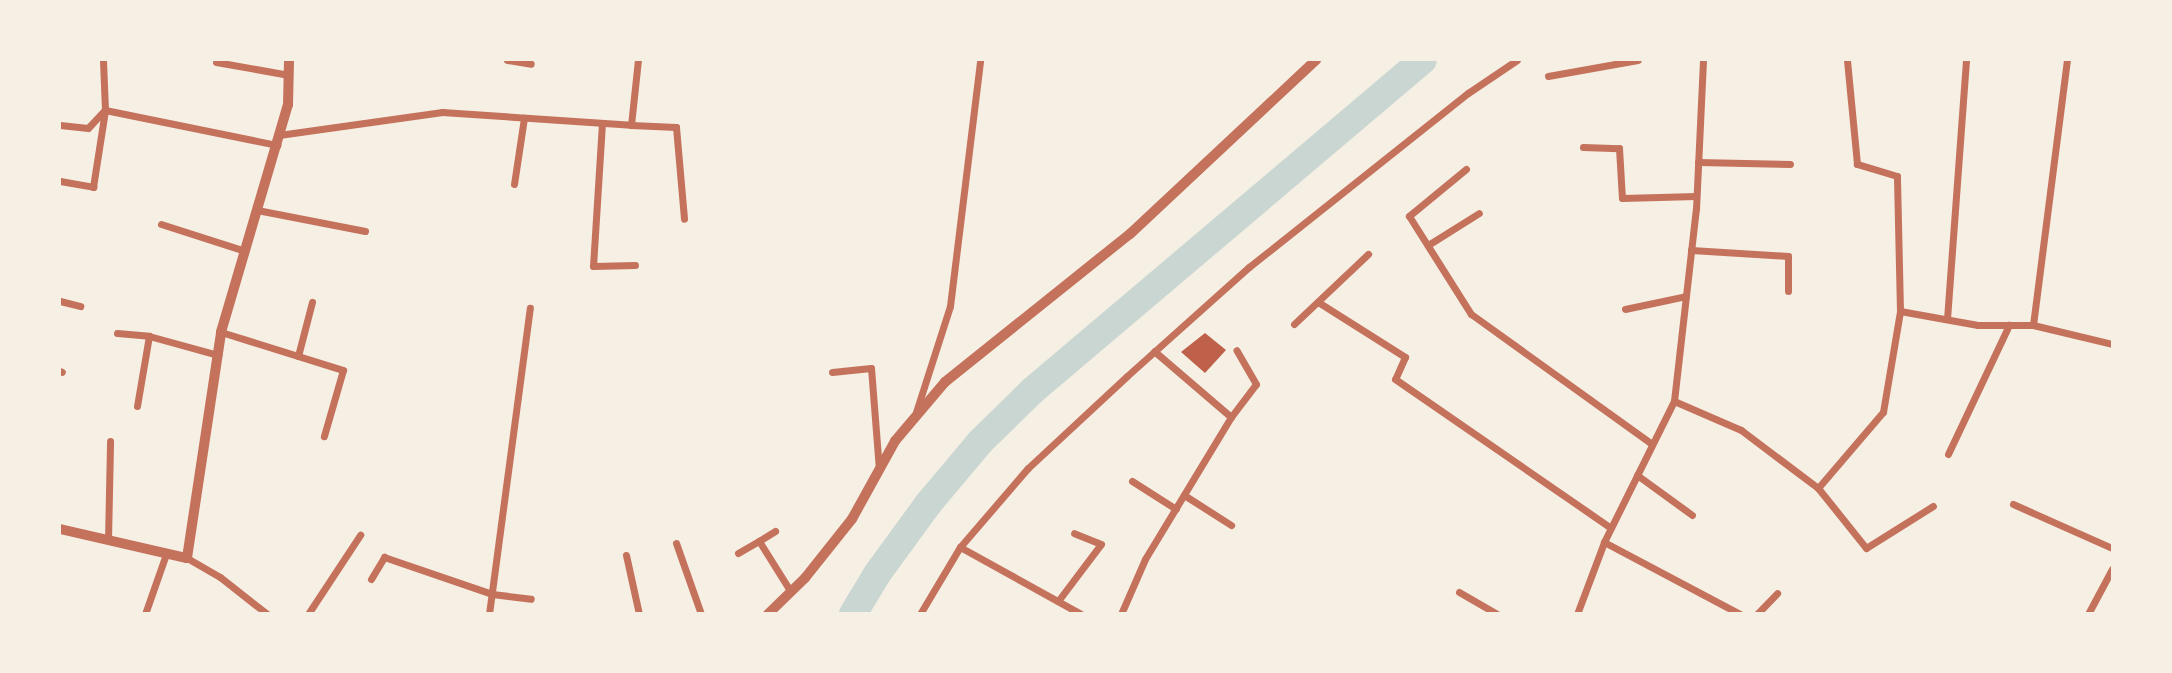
<!DOCTYPE html>
<style>
body{margin:0}
#map{position:relative;width:2172px;height:673px;overflow:hidden;background:#f6efe4;font-family:"Public Sans",sans-serif}
div>[style]{position:absolute}
[style*='--x']{left:calc(var(--x)*1px);top:calc(var(--y)*1px);width:calc(var(--w)*1px);rotate:calc(var(--a)*1deg)}
.river>*{height:28px;margin:-14px;padding:0 14px;transform-origin:14px;border-radius:14px;background:#c9d6d2}
.building>*{inset:0;background:#bf614a}
.minor>*{height:7px;margin:-3.5px;padding:0 3.5px;transform-origin:3.5px;border-radius:3.5px;background:#c5725c}
.tertiary>*{height:10px;margin:-5px;padding:0 5px;transform-origin:5px;border-radius:5px;background:#c5725c}
span{translate:-50% -50%;white-space:nowrap;text-align:center;line-height:1.15;-webkit-text-stroke:7px #f6efe4;paint-order:stroke}
.frame{position:absolute;inset:0;border:61px solid #f6efe4;pointer-events:none}
</style>
<div id="map">
<div class="river">
<div style="--x:853;--y:614;--w:47;--a:-59"></div>
<div style="--x:877;--y:574;--w:87;--a:-53.9"></div>
<div style="--x:928;--y:504;--w:81;--a:-50"></div>
<div style="--x:980;--y:442;--w:73;--a:-44.4"></div>
<div style="--x:1032;--y:391;--w:512;--a:-40.25"></div>
</div>
<div class="building">
<div style="clip-path:polygon(1205px 333px,1226px 350px,1205px 373px,1181px 352px)"></div>
</div>
<div class="minor">
<div style="--x:507;--y:60;--w:24;--a:9"></div>
<div style="--x:216;--y:62;--w:74;--a:10.1"></div>
<div style="--x:1548;--y:76;--w:91;--a:-10.1"></div>
<div style="--x:105;--y:110;--w:176;--a:11.5"></div>
<div style="--x:602;--y:123;--w:143;--a:93.6"></div>
<div style="--x:593;--y:266;--w:42;--a:-1.4"></div>
<div style="--x:60;--y:125;--w:28;--a:6"></div>
<div style="--x:88;--y:128;--w:23;--a:-47"></div>
<div style="--x:631;--y:125;--w:45;--a:2.5"></div>
<div style="--x:676;--y:127;--w:92;--a:85"></div>
<div style="--x:279;--y:135;--w:165;--a:-8"></div>
<div style="--x:442;--y:112;--w:189;--a:3.9"></div>
<div style="--x:631;--y:125;--w:65;--a:-83.9"></div>
<div style="--x:1583;--y:147;--w:36;--a:2"></div>
<div style="--x:1619;--y:148;--w:50;--a:86.6"></div>
<div style="--x:1622;--y:198;--w:74;--a:-1.5"></div>
<div style="--x:1698;--y:162;--w:92;--a:1.2"></div>
<div style="--x:1466;--y:169;--w:74;--a:140.5"></div>
<div style="--x:1409;--y:216;--w:116;--a:57.7"></div>
<div style="--x:1471;--y:314;--w:223;--a:35.7"></div>
<div style="--x:60;--y:181;--w:34;--a:10"></div>
<div style="--x:93;--y:187;--w:78;--a:-81.1"></div>
<div style="--x:105;--y:110;--w:50;--a:-92.3"></div>
<div style="--x:514;--y:184;--w:67;--a:-81.4"></div>
<div style="--x:257;--y:210;--w:110;--a:11"></div>
<div style="--x:161;--y:224;--w:88;--a:17.8"></div>
<div style="--x:1428;--y:245;--w:60;--a:-32.1"></div>
<div style="--x:1691;--y:250;--w:97;--a:3.5"></div>
<div style="--x:1788;--y:256;--w:35;--a:90"></div>
<div style="--x:60;--y:301;--w:21;--a:14"></div>
<div style="--x:1318;--y:302;--w:103;--a:32.3"></div>
<div style="--x:1405;--y:357;--w:24;--a:114"></div>
<div style="--x:1395;--y:379;--w:262;--a:34.6"></div>
<div style="--x:1625;--y:309;--w:62;--a:-12"></div>
<div style="--x:1900;--y:311;--w:79;--a:10.2"></div>
<div style="--x:1978;--y:325;--w:55;--a:0"></div>
<div style="--x:2033;--y:325;--w:81;--a:13.5"></div>
<div style="--x:1947;--y:319;--w:260;--a:-85.8"></div>
<div style="--x:1294;--y:324;--w:102;--a:-43.4"></div>
<div style="--x:2033;--y:325;--w:267;--a:-82.7"></div>
<div style="--x:221;--y:332;--w:128;--a:17.3"></div>
<div style="--x:343;--y:370;--w:69;--a:106.1"></div>
<div style="--x:117;--y:333;--w:32;--a:5"></div>
<div style="--x:149;--y:336;--w:72;--a:15.4"></div>
<div style="--x:298;--y:356;--w:56;--a:-75.5"></div>
<div style="--x:60;--y:371;--w:2;--a:27"></div>
<div style="--x:832;--y:372;--w:39;--a:-6"></div>
<div style="--x:871;--y:368;--w:101;--a:85.5"></div>
<div style="--x:1674;--y:401;--w:73;--a:23.4"></div>
<div style="--x:1741;--y:430;--w:96;--a:37"></div>
<div style="--x:1818;--y:488;--w:77;--a:51.3"></div>
<div style="--x:1866;--y:548;--w:79;--a:-32.1"></div>
<div style="--x:137;--y:406;--w:71;--a:-80.3"></div>
<div style="--x:916;--y:412;--w:111;--a:-72.2"></div>
<div style="--x:950;--y:306;--w:248;--a:-83"></div>
<div style="--x:1231;--y:417;--w:41;--a:-52.9"></div>
<div style="--x:1256;--y:384;--w:39;--a:-120"></div>
<div style="--x:1948;--y:454;--w:143;--a:-64.7"></div>
<div style="--x:1637;--y:475;--w:68;--a:36"></div>
<div style="--x:1132;--y:481;--w:52;--a:32.5"></div>
<div style="--x:1818;--y:488;--w:100;--a:-49.5"></div>
<div style="--x:1883;--y:412;--w:102;--a:-80.4"></div>
<div style="--x:1900;--y:311;--w:135;--a:-91.3"></div>
<div style="--x:1897;--y:176;--w:42;--a:-163.3"></div>
<div style="--x:1857;--y:164;--w:104;--a:-95.5"></div>
<div style="--x:1184;--y:495;--w:56;--a:32.6"></div>
<div style="--x:2013;--y:504;--w:108;--a:24"></div>
<div style="--x:108;--y:540;--w:99;--a:-88.8"></div>
<div style="--x:759;--y:541;--w:19;--a:-32"></div>
<div style="--x:1604;--y:542;--w:154;--a:27.9"></div>
<div style="--x:676;--y:543;--w:75;--a:70.6"></div>
<div style="--x:960;--y:547;--w:138;--a:29"></div>
<div style="--x:738;--y:553;--w:24;--a:-30"></div>
<div style="--x:759;--y:541;--w:60;--a:57.9"></div>
<div style="--x:626;--y:555;--w:60;--a:77.6"></div>
<div style="--x:187;--y:558;--w:38;--a:30"></div>
<div style="--x:220;--y:577;--w:60;--a:38.2"></div>
<div style="--x:371;--y:579;--w:26;--a:-59"></div>
<div style="--x:384;--y:557;--w:114;--a:18.9"></div>
<div style="--x:492;--y:594;--w:39;--a:7"></div>
<div style="--x:1459;--y:592;--w:44;--a:30.1"></div>
<div style="--x:1058;--y:601;--w:71;--a:-53"></div>
<div style="--x:1101;--y:544;--w:29;--a:-158"></div>
<div style="--x:145;--y:614;--w:64;--a:-70.7"></div>
<div style="--x:308;--y:614;--w:95;--a:-56.6"></div>
<div style="--x:489;--y:614;--w:309;--a:-82.4"></div>
<div style="--x:920;--y:614;--w:78;--a:-59.2"></div>
<div style="--x:960;--y:547;--w:104;--a:-49.3"></div>
<div style="--x:1028;--y:468;--w:135;--a:-42.9"></div>
<div style="--x:1127;--y:376;--w:164;--a:-41.8"></div>
<div style="--x:1249;--y:267;--w:280;--a:-38.5"></div>
<div style="--x:1468;--y:93;--w:59;--a:-34"></div>
<div style="--x:1121;--y:614;--w:60;--a:-66.4"></div>
<div style="--x:1145;--y:559;--w:166;--a:-58.8"></div>
<div style="--x:1231;--y:417;--w:101;--a:-139.4"></div>
<div style="--x:1577;--y:614;--w:77;--a:-69.4"></div>
<div style="--x:1604;--y:542;--w:157;--a:-63.6"></div>
<div style="--x:1674;--y:401;--w:193;--a:-83.5"></div>
<div style="--x:1696;--y:209;--w:149;--a:-87.3"></div>
<div style="--x:1757;--y:614;--w:29;--a:-46"></div>
<div style="--x:2088;--y:614;--w:51;--a:-61.9"></div>
</div>
<div class="tertiary">
<div style="--x:60;--y:529;--w:130;--a:12.9"></div>
<div style="--x:187;--y:558;--w:229;--a:-81.4"></div>
<div style="--x:221;--y:332;--w:237;--a:-73.6"></div>
<div style="--x:288;--y:105;--w:45;--a:-88.7"></div>
<div style="--x:768;--y:614;--w:52;--a:-44.2"></div>
<div style="--x:805;--y:578;--w:75;--a:-51.5"></div>
<div style="--x:852;--y:519;--w:89;--a:-61.1"></div>
<div style="--x:895;--y:441;--w:77;--a:-49.7"></div>
<div style="--x:945;--y:382;--w:237;--a:-38.7"></div>
<div style="--x:1130;--y:234;--w:255;--a:-43.1"></div>
</div>
<div class="frame"></div>
</div>
